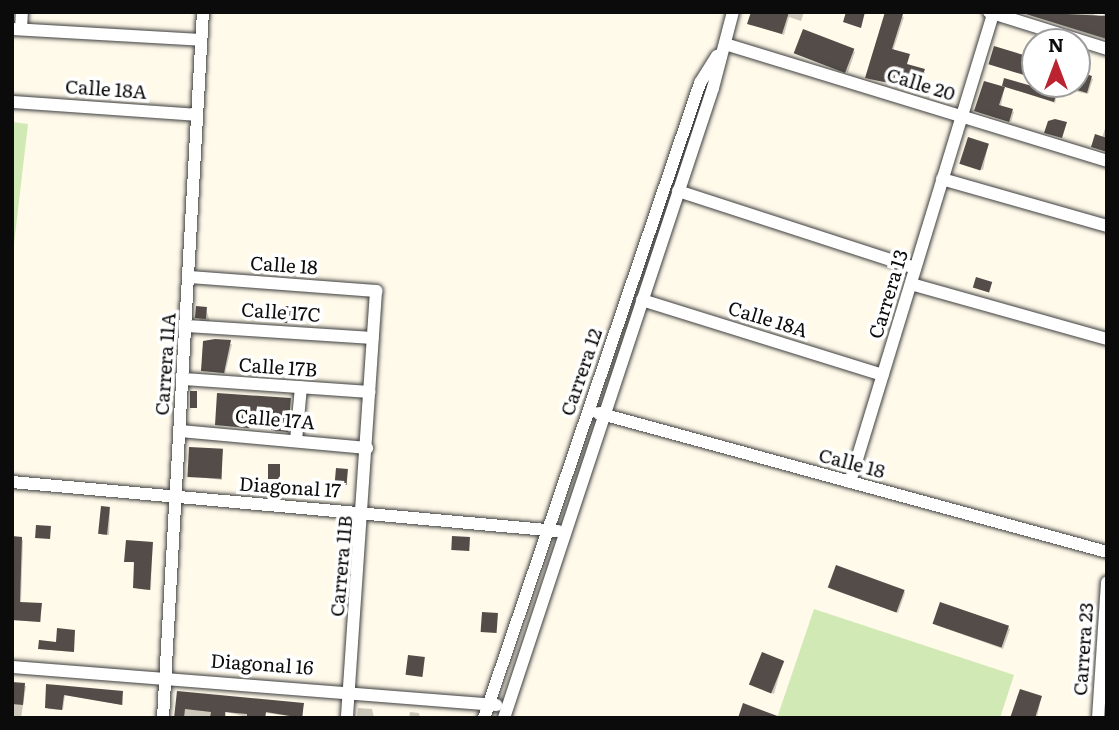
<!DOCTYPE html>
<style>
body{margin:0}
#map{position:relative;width:1119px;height:730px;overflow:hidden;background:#fffaea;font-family:Literata,serif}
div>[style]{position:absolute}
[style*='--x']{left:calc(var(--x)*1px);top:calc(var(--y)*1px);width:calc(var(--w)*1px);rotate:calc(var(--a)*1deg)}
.green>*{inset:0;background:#d1e9b4}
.shadow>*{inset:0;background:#0003;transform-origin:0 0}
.building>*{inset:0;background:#544c48;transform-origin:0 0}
.roads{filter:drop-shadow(0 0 2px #3e3e3e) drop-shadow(0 0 2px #3e3e3e)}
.minor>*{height:12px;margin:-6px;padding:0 6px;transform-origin:6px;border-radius:6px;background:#fff}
span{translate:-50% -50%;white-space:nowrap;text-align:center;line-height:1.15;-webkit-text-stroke:7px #fff;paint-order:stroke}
.street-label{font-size:19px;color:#0b0b0b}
.frame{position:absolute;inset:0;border:14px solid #0b0b0b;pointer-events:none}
.north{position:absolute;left:1021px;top:28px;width:70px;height:70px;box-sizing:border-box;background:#fff;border:2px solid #9d9d9d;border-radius:50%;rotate:0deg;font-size:19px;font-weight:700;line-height:28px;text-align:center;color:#0b0b0b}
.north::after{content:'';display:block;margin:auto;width:24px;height:32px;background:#bc2330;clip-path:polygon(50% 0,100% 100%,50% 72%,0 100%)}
</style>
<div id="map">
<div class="green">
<div style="clip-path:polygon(12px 122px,28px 124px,12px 261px)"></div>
<div style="clip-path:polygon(814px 609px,1014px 675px,1000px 718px,777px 718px)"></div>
</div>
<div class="shadow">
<div style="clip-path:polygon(753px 12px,804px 12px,801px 21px,789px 17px,784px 35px,751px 24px)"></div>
<div style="clip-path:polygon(886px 12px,904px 17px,893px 51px,903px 72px,925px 72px,920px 89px,868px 79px)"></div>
<div style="clip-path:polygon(1019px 12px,1087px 12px,1101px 17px,1107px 12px,1107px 40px)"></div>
<div style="left:821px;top:40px;width:36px;height:22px;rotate:19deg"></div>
<div style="clip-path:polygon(1077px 73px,1093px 79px,1088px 94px,1059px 88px,1055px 103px,1004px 86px,1040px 90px,1042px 84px,1077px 84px)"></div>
<div style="clip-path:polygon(1004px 89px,1001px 106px,1014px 112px,1011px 122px,976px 111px)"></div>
<div style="clip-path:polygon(1107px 122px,1107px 152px,1102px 138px)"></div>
<div style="clip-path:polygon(988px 145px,983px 170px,964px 165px)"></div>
<div style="clip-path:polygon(206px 309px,210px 322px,201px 321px,197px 317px)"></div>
<div style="clip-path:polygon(205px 343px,232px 344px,225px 374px,203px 370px)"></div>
<div style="clip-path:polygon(290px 400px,289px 433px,275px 432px,274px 421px,251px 420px,250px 429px,216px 425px)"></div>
<div style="clip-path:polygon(222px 451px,222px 480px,189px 476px)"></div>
<div style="clip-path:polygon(110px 509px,109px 535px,102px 535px,100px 533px)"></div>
<div style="clip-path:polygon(12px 538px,23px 540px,21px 603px,41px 605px,41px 622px,12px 620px)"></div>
<div style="clip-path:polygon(152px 544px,151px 590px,137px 589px,136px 563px,126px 561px)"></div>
<div style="clip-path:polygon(831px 589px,904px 591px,905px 593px,898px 613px)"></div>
<div style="clip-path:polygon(936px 625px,1008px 628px,1010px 629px,1003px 649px)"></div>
<div style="clip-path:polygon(74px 631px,74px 652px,40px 649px,58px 644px)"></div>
<div style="clip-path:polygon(783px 662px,774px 694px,753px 686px)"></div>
<div style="clip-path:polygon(12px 684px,26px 686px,21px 718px,12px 718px)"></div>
<div style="clip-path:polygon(48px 686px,122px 692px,123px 705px,65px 695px,63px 710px,48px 709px)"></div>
<div style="clip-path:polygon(178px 693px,303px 704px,303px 718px,266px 713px,266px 718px,251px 718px,226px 712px,226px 718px,176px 718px)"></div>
<div style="clip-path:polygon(1041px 698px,1037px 718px,1012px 718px)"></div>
<div style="clip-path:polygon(358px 708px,372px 709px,374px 718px,357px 718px)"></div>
<div style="clip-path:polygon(410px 712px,419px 713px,420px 718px,409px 718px)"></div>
</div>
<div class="building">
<div style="clip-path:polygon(751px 12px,789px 12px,782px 34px,747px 24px)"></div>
<div style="clip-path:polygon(846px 12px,865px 12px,861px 28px,843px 22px)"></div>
<div style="clip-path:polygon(885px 12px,903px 14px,892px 49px,910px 54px,907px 64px,925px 69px,918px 89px,865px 78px)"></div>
<div style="clip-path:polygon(1026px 12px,1107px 16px,1107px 39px,1026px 14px)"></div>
<div style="left:803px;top:29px;width:55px;height:26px;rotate:21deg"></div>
<div style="left:994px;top:46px;width:37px;height:19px;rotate:17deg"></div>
<div style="clip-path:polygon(1077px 71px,1092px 76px,1087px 93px,1077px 90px)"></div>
<div style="clip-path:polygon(1004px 78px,1039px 88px,1040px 84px,1059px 84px,1054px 102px,1002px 86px)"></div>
<div style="clip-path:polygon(984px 81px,1005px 87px,999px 105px,1013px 109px,1009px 122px,974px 111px)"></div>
<div style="clip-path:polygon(1055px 119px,1067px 122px,1062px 138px,1044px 133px,1048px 121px)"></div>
<div style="clip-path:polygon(1095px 134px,1107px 138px,1107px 152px,1091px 147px)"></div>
<div style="left:968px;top:137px;width:22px;height:28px;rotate:18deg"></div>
<div style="left:976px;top:277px;width:17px;height:11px;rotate:17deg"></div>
<div style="left:196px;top:306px;width:11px;height:12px;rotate:5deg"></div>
<div style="left:282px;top:306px;width:11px;height:17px"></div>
<div style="clip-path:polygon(215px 339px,231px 340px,224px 373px,201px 371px,203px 341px)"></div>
<div style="left:190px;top:391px;width:7px;height:17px"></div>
<div style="clip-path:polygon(217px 393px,291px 398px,288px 432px,271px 430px,272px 420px,249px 419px,249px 428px,215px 425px)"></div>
<div style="left:189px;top:447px;width:34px;height:30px;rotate:3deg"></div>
<div style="left:268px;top:464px;width:12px;height:15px"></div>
<div style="left:336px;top:468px;width:12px;height:16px;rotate:5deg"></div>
<div style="left:101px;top:506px;width:9px;height:28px;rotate:6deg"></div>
<div style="left:36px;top:525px;width:15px;height:13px;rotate:4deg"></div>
<div style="clip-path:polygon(12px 536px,22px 537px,20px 602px,42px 603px,40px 622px,12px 620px)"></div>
<div style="left:452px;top:536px;width:18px;height:14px;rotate:3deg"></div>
<div style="clip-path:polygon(126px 540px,153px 542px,150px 590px,133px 588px,134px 562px,124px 562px)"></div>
<div style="left:836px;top:565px;width:73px;height:24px;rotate:20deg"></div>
<div style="left:940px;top:602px;width:73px;height:23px;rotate:19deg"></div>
<div style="left:482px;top:612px;width:16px;height:20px;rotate:4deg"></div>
<div style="clip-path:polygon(57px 628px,75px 630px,74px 652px,38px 649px,39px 640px,56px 642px)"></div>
<div style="left:762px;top:652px;width:24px;height:35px;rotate:22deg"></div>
<div style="left:408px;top:655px;width:17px;height:20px;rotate:7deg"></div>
<div style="clip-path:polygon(12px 682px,25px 683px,23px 705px,12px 704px)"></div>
<div style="clip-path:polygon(46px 684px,123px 691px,122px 705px,64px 695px,62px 710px,45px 708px)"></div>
<div style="clip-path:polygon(1020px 689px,1042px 696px,1035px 718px,1010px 718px)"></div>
<div style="clip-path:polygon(177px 691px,304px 703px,302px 718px,266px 712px,265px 718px,247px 718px,247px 714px,225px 712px,225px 718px,210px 718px,211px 712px,185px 709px,184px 718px,174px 718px)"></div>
<div style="clip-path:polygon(743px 703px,780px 717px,779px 718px,738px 718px)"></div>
</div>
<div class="roads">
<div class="minor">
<div style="--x:989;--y:12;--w:124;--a:17.4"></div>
<div style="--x:12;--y:29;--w:189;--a:3.3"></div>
<div style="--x:21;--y:29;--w:17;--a:-87"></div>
<div style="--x:725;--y:44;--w:400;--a:17"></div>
<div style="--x:12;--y:102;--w:185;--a:4"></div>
<div style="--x:942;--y:179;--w:172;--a:15.9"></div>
<div style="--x:678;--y:191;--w:249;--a:18"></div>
<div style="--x:189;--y:277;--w:188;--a:4.3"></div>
<div style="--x:376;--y:291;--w:428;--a:93.9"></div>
<div style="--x:911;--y:284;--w:204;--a:15.7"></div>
<div style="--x:642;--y:300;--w:252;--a:17.3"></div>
<div style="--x:187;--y:326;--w:186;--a:3.7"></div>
<div style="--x:184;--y:379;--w:186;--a:4"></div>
<div style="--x:598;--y:413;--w:528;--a:15.27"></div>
<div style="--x:180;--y:431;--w:188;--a:5.2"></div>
<div style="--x:296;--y:440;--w:53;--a:-84.6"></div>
<div style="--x:12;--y:482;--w:548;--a:5.13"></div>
<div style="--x:850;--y:482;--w:492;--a:-73"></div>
<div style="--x:12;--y:667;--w:486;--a:4.5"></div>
<div style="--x:163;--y:718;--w:707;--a:-86.76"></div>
<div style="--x:484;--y:718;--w:671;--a:-71.21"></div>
<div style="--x:700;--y:83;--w:32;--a:-58"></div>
<div style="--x:504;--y:718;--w:664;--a:-71.65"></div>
<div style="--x:713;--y:88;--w:79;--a:-75.3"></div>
<div style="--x:1098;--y:718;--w:136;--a:-86.2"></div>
</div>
</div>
<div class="street-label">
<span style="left:921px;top:84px;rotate:17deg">Calle 20</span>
<span style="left:106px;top:89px;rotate:4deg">Calle 18A</span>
<span style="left:284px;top:265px;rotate:4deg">Calle 18</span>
<span style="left:888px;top:294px;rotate:-73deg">Carrera 13</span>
<span style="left:281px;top:312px;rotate:4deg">Calle 17C</span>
<span style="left:768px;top:319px;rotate:17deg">Calle 18A</span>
<span style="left:165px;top:364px;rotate:-86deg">Carrera 11A</span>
<span style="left:278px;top:367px;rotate:4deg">Calle 17B</span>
<span style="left:581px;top:372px;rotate:-71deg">Carrera 12</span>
<span style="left:275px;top:419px;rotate:5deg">Calle 17A</span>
<span style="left:852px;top:463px;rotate:15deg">Calle 18</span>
<span style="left:290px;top:487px;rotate:4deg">Diagonal 17</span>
<span style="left:341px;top:566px;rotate:-85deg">Carrera 11B</span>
<span style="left:1083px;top:649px;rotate:-86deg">Carrera 23</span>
<span style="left:262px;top:664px;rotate:4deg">Diagonal 16</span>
</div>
<div class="frame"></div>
<div class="north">N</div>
</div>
